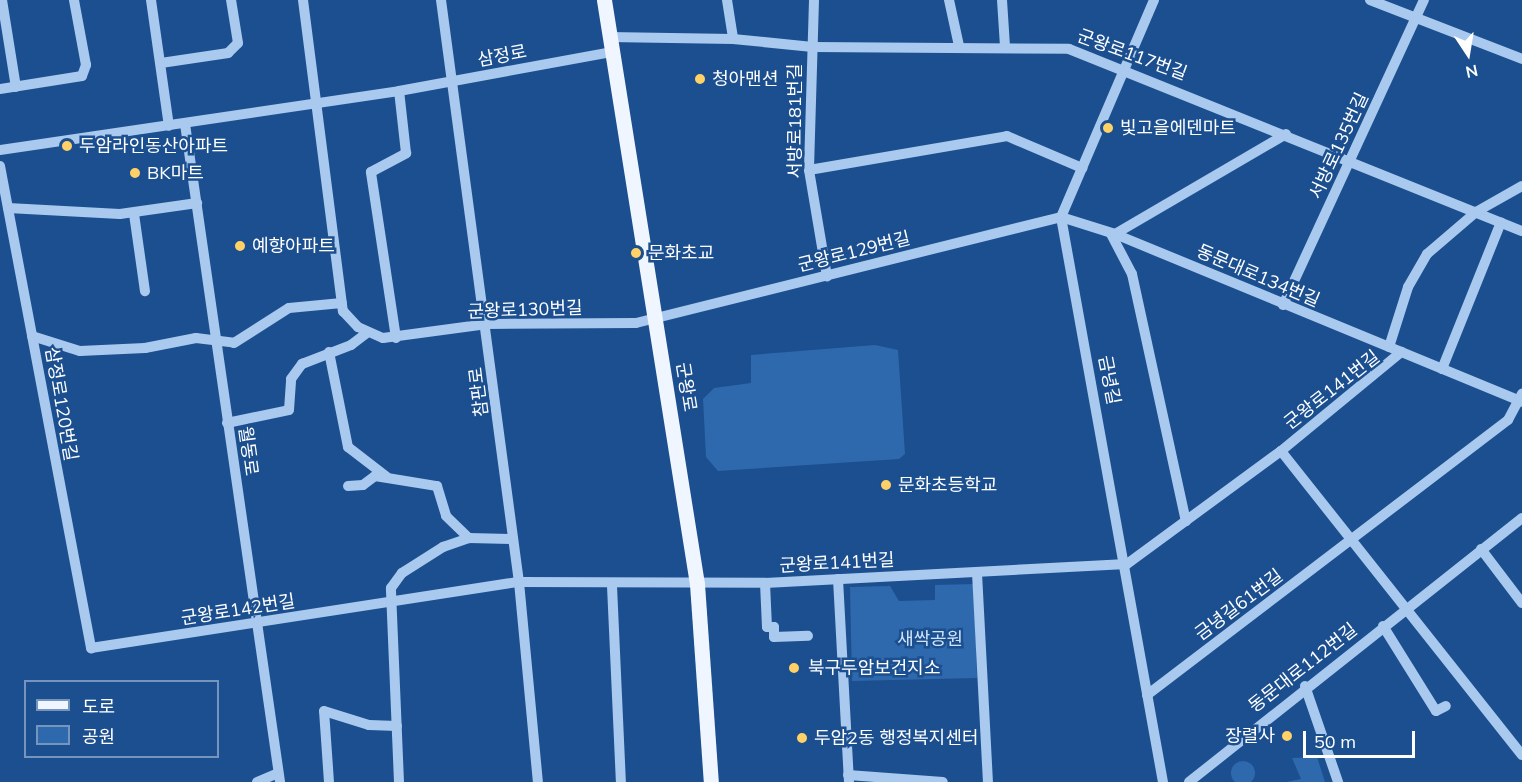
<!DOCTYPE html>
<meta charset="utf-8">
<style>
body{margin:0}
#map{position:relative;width:1522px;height:782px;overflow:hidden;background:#1b4f8f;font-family:Mulish,"Noto Sans KR",sans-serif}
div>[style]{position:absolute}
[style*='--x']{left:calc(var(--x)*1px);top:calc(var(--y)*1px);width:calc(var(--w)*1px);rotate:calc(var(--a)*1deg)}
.green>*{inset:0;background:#2e69ad}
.round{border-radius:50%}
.minor>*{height:10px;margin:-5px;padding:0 5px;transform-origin:5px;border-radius:5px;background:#a9c9ee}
.major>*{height:15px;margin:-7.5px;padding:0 7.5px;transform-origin:7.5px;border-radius:7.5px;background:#f0f6ff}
.dots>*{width:16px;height:16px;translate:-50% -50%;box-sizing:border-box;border:3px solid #1b4f8f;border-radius:50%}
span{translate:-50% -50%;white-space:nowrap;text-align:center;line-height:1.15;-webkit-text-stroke:5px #1b4f8f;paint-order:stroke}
.street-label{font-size:18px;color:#fff}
.poi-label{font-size:18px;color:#fff}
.left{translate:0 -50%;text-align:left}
.right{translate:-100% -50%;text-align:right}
.park-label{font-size:18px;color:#cfe3fa}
.legend{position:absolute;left:24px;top:680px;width:195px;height:78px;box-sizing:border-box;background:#1b4f8f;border:2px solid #7695bc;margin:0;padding:8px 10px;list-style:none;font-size:18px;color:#fff}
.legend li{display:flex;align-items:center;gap:12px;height:30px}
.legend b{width:30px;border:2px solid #7695bc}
.north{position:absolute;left:1438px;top:24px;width:60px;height:60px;-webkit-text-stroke:4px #1b4f8f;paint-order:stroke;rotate:168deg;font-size:16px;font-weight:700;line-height:24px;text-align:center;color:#fff}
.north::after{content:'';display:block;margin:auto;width:21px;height:27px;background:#fff;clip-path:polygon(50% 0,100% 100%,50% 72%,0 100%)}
.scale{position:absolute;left:1303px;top:731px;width:112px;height:27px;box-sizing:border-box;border:3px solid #fff;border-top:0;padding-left:8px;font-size:18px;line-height:21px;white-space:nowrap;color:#fff;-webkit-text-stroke:4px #1b4f8f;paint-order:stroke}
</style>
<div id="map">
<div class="green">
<div style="clip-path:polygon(875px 345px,898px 350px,905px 454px,899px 459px,718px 471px,706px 457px,703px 399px,714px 388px,751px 383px,751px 355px)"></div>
<div style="clip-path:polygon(974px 584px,977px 678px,852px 681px,850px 587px,890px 586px,899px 601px,935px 600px,935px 585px)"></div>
<div style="clip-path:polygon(1317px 757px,1325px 782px,1286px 782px,1301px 779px,1292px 758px)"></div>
<div class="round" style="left:1231px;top:761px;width:24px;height:24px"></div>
</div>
<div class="minor">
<div style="--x:2;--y:0;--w:88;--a:80.9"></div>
<div style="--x:151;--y:0;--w:127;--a:81.9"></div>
<div style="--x:303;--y:0;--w:314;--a:82.7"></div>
<div style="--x:343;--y:311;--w:22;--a:47"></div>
<div style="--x:358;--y:327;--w:27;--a:24"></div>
<div style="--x:383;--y:338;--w:105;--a:-7.7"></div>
<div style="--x:487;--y:324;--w:149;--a:-0.4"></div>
<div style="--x:636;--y:323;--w:438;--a:-14"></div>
<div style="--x:441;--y:0;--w:587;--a:82.37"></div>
<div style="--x:519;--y:582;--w:201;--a:84.6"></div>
<div style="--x:727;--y:0;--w:39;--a:81"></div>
<div style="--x:814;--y:0;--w:170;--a:91.7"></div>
<div style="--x:809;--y:170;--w:108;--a:80.4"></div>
<div style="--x:949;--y:0;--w:47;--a:77.7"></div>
<div style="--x:1002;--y:0;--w:46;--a:86.3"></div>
<div style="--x:1154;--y:0;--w:236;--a:113.2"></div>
<div style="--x:1061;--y:217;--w:574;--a:79.77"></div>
<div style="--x:1370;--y:0;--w:163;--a:21.2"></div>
<div style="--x:609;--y:37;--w:124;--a:0.9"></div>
<div style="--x:733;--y:39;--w:80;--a:5.7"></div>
<div style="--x:813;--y:47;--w:256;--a:0.4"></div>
<div style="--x:1069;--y:49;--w:488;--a:21.9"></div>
<div style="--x:161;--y:63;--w:68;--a:-8.5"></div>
<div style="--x:228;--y:53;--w:14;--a:-45"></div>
<div style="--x:238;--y:43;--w:44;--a:-99.2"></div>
<div style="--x:0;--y:89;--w:83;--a:-9"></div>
<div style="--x:82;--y:76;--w:12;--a:-70"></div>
<div style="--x:86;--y:65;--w:66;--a:-100.5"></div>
<div style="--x:185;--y:124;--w:665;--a:81.78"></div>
<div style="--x:0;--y:150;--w:403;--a:-8.4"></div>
<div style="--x:399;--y:91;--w:217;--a:-10.4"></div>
<div style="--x:0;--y:166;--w:491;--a:79.3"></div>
<div style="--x:91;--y:648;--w:433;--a:-8.8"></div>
<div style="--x:519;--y:582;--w:246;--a:0.2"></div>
<div style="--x:765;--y:583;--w:362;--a:-3"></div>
<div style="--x:1127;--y:564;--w:191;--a:-36.3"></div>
<div style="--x:1281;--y:451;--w:156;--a:-39.5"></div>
<div style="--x:809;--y:170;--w:201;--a:-9.7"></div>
<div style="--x:1007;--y:136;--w:82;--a:23.1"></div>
<div style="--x:8;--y:208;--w:112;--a:3.1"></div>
<div style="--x:120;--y:214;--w:78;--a:-8.1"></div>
<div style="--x:134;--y:214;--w:78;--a:81.9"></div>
<div style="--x:1061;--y:217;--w:57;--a:17.5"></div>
<div style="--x:1115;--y:234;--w:440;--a:22.4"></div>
<div style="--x:1111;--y:234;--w:45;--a:62.3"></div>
<div style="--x:1132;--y:274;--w:253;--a:77.7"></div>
<div style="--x:1115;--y:234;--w:198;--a:-30.3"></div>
<div style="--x:1283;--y:305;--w:336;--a:-65.2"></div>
<div style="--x:32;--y:336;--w:50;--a:17.4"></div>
<div style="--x:80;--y:351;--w:65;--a:-2.6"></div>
<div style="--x:145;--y:348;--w:52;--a:-11.1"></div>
<div style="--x:196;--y:338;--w:38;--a:7"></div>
<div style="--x:234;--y:343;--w:65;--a:-32.5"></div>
<div style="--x:289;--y:308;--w:53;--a:-5.4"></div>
<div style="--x:396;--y:338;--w:168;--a:-98.6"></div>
<div style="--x:371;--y:172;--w:40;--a:-28"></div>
<div style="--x:406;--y:153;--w:62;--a:-96.4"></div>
<div style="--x:1389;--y:347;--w:63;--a:-72.4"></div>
<div style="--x:1408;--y:287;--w:38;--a:-60"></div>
<div style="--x:1427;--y:254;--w:65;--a:-40.6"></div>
<div style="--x:1476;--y:212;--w:53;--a:-29.5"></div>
<div style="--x:329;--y:352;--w:97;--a:78.7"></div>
<div style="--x:348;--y:447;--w:49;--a:37.6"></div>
<div style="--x:1442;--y:369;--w:158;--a:-68.1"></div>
<div style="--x:227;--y:423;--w:63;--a:-11.8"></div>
<div style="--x:289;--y:410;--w:31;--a:-86"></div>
<div style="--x:291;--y:379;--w:19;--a:-54"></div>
<div style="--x:302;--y:364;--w:53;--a:-21.2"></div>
<div style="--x:351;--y:345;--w:21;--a:-37"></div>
<div style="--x:1281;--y:451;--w:388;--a:51.6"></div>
<div style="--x:348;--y:486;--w:15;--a:-4"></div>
<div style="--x:363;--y:485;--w:15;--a:-37"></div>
<div style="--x:375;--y:476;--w:63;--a:9.2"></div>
<div style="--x:437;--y:486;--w:31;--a:73"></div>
<div style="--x:446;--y:516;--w:32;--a:44"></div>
<div style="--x:1481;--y:549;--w:68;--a:52.8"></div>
<div style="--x:977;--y:573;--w:209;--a:87"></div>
<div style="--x:838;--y:579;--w:203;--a:86.9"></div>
<div style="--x:765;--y:583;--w:44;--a:87.4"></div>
<div style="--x:767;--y:627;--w:7;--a:0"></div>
<div style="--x:774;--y:627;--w:10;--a:90"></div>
<div style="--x:774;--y:637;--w:34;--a:-2"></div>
<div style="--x:612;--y:586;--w:196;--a:87.4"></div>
<div style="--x:1383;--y:626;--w:100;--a:58.1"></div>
<div style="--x:1436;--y:711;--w:11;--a:-27"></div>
<div style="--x:1305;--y:686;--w:102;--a:71"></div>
<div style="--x:1147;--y:695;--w:454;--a:-37.3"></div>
<div style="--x:1508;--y:420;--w:30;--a:-62"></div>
<div style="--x:848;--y:775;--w:95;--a:4.2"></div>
<div style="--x:257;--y:782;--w:23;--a:-23"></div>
<div style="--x:329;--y:782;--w:71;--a:-94"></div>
<div style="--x:324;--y:711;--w:47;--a:17.3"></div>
<div style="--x:369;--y:725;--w:28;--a:2"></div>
<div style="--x:399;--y:782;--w:194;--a:-92.4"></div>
<div style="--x:391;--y:588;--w:19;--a:-54"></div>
<div style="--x:402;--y:573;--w:49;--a:-32.4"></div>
<div style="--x:443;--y:547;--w:28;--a:-19"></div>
<div style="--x:469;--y:538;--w:44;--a:1.3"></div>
<div style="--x:1189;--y:782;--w:425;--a:-38.4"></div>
</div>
<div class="major">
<div style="--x:604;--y:0;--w:591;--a:80.95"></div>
<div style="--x:697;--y:584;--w:198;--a:86"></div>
</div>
<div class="dots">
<div style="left:700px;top:79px;background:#ffd166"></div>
<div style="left:1108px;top:128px;background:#ffd166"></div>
<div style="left:67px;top:146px;background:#ffd166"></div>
<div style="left:135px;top:173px;background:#ffd166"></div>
<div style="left:240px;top:246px;background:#ffd166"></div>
<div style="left:636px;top:253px;background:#ffd166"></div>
<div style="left:886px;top:485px;background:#ffd166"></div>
<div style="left:794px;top:668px;background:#ffd166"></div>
<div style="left:1287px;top:736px;background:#ffd166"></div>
<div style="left:802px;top:738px;background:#ffd166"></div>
</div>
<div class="street-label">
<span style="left:1132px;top:55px;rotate:20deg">군왕로117번길</span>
<span style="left:502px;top:56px;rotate:-11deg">삼정로</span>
<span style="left:795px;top:121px;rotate:-90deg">서방로181번길</span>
<span style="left:1339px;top:146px;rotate:-65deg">서방로135번길</span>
<span style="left:854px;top:252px;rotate:-14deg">군왕로129번길</span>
<span style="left:1258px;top:276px;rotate:23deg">동문대로134번길</span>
<span style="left:525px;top:310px;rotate:-2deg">군왕로130번길</span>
<span style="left:1109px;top:380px;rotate:79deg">금녕길</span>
<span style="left:686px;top:387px;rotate:81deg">군왕로</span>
<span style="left:1332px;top:390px;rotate:-38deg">군왕로141번길</span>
<span style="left:479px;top:392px;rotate:-97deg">참판로</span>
<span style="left:61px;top:404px;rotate:80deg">삼정로120번길</span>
<span style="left:248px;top:451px;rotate:82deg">월동로</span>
<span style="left:837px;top:563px;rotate:-3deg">군왕로141번길</span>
<span style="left:1239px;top:605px;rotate:-37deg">금녕길61번길</span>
<span style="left:238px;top:610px;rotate:-9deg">군왕로142번길</span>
<span style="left:1303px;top:668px;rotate:-38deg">동문대로112번길</span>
</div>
<div class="poi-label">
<span class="left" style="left:712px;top:79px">청아맨션</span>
<span class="left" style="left:1120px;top:128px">빛고을에덴마트</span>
<span class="left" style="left:79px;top:146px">두암라인동산아파트</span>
<span class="left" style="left:147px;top:173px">BK마트</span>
<span class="left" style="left:252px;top:246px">예향아파트</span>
<span class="left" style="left:648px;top:253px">문화초교</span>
<span class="left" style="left:898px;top:485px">문화초등학교</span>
<span class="left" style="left:808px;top:668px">북구두암보건지소</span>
<span class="right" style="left:1275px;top:736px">장렬사</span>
<span class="left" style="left:814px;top:738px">두암2동 행정복지센터</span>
</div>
<div class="park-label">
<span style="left:930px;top:639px">새싹공원</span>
</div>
<ul class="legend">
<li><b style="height:8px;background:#f0f6ff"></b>도로</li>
<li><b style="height:16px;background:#2e69ad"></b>공원</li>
</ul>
<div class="north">N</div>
<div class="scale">50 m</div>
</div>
